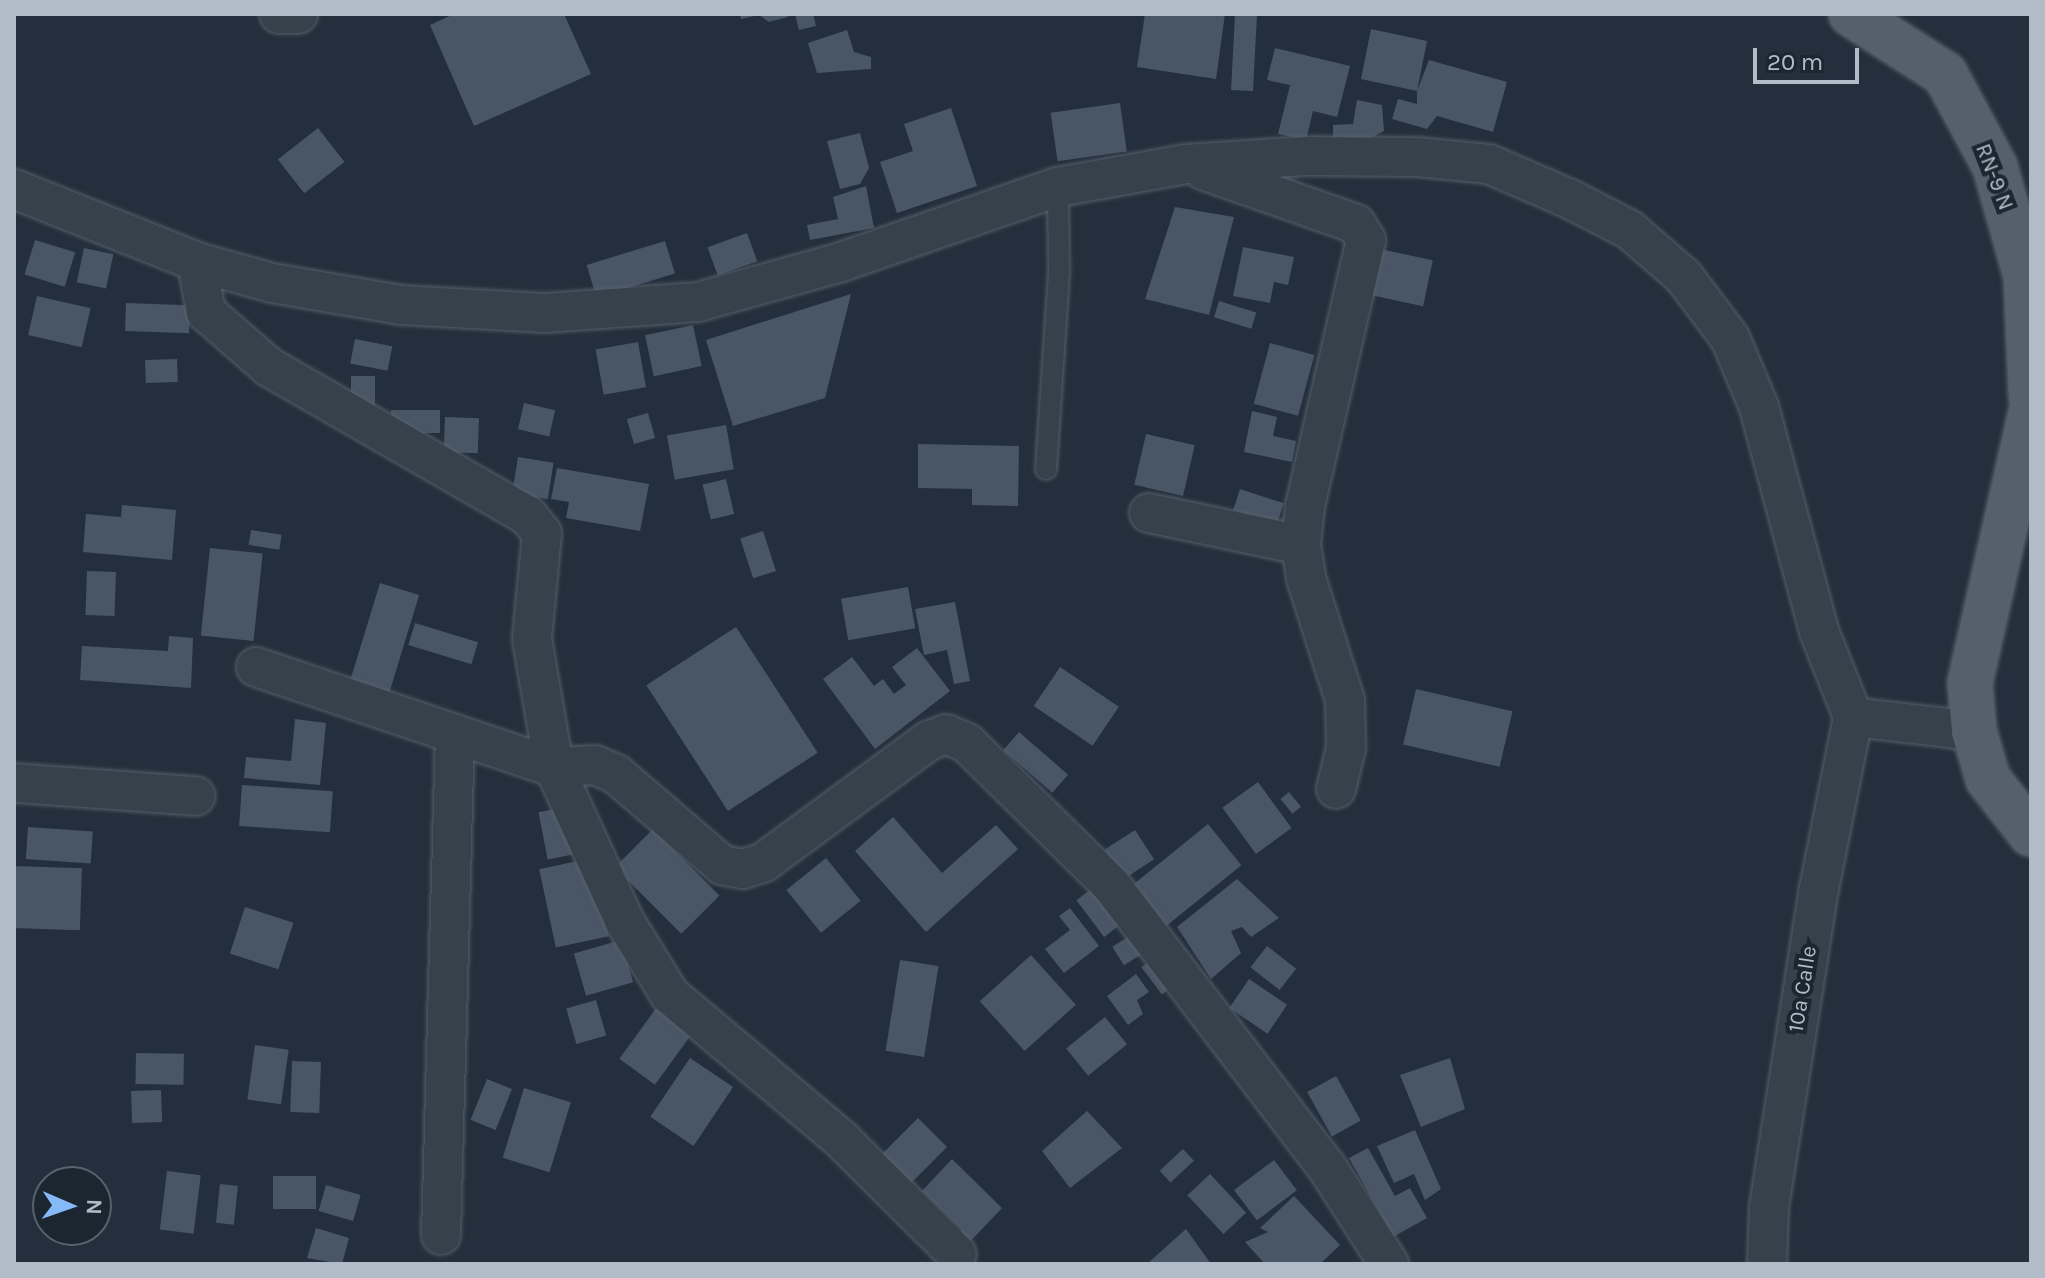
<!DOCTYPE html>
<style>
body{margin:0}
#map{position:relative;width:2045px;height:1278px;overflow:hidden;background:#232f3c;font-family:Karla,sans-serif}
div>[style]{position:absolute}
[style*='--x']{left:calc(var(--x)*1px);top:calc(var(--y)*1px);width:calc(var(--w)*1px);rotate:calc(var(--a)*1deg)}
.building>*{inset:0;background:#495665;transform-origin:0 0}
.roads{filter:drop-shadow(0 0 2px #555f6a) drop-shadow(0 0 2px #555f6a)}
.lane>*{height:20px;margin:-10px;padding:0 10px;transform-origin:10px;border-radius:10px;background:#36414c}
.street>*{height:38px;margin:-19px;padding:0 19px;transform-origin:19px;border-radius:19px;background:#36414c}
.primary>*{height:44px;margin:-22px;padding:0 22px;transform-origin:22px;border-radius:22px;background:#54606c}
span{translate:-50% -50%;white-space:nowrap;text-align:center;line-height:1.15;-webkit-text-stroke:8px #1c2631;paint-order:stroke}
.street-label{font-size:22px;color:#b2bcc8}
.frame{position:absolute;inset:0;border:16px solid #b2bcc8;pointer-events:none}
.north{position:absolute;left:32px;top:1166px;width:80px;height:80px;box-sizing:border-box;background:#1c2631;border:2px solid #58626d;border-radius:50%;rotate:92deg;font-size:22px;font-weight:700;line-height:32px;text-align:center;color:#b2bcc8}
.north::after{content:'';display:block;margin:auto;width:28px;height:36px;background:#86b9f8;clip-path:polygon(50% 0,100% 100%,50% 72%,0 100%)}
.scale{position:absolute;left:1753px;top:48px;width:106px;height:36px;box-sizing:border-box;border:4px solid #b2bcc8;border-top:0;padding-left:10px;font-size:24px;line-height:28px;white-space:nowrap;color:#b2bcc8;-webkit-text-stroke:6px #1c2631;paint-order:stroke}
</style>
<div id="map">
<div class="building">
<div style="clip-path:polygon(454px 14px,564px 14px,591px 74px,474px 126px,430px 25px)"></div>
<div style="clip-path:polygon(740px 14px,787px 14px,788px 17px,769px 22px,759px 15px,741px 19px)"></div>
<div style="clip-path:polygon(795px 14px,813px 14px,816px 26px,799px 30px)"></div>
<div style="clip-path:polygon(1145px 14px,1225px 14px,1216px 79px,1137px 67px)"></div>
<div style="left:1235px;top:14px;width:22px;height:76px;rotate:3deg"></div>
<div style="clip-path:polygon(1371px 29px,1427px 41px,1417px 91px,1429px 60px,1507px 82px,1493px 132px,1437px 116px,1427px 129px,1392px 119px,1398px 99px,1417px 104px,1417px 91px,1361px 79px)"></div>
<div style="clip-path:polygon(847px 30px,854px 52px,871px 57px,871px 69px,817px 73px,808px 43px)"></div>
<div style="clip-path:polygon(1275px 48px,1350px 66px,1337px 117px,1313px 111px,1306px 140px,1278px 134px,1290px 85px,1267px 80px)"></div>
<div style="clip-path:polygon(1357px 100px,1382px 105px,1384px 131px,1349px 150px,1333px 145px,1333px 125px,1353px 124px)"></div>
<div style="left:1120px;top:103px;width:49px;height:70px;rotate:82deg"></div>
<div style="clip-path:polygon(951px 108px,977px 186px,897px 213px,880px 162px,913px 151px,904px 124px)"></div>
<div style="left:318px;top:128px;width:43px;height:51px;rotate:52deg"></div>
<div style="clip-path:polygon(860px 133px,869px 168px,860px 184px,840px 189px,827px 141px)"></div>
<div style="clip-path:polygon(866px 186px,874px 228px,810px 240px,807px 225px,838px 219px,833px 197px)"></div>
<div style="clip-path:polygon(1175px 207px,1234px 217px,1209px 315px,1145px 299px)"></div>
<div style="left:747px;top:233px;width:30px;height:42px;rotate:70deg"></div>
<div style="left:35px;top:240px;width:42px;height:36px;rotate:17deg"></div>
<div style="left:665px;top:241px;width:34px;height:82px;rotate:73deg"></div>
<div style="clip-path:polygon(1243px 247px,1294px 257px,1288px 285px,1274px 282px,1270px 303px,1233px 296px)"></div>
<div style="left:84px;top:248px;width:30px;height:35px;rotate:12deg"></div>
<div style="left:1380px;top:249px;width:54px;height:47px;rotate:12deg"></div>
<div style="clip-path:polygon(851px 294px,825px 398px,733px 426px,706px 340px)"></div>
<div style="left:37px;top:296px;width:55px;height:40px;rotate:13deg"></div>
<div style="left:1219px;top:301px;width:39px;height:17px;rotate:17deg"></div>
<div style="left:126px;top:303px;width:64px;height:28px;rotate:2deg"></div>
<div style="left:693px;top:325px;width:42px;height:49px;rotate:78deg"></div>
<div style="left:355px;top:339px;width:38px;height:25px;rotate:11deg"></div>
<div style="left:638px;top:342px;width:46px;height:43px;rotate:80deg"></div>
<div style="left:1270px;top:343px;width:46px;height:63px;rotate:15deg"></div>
<div style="left:177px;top:359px;width:23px;height:32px;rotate:88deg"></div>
<div style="left:351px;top:376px;width:24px;height:35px"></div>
<div style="left:524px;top:403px;width:32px;height:27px;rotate:13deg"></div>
<div style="left:391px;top:410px;width:49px;height:23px"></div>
<div style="clip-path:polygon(1252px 411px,1277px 417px,1273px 436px,1296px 441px,1292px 462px,1244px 452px)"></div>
<div style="left:648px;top:413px;width:26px;height:22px;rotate:74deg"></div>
<div style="left:445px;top:417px;width:34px;height:35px;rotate:2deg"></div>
<div style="left:726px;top:425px;width:45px;height:60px;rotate:80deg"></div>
<div style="left:1146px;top:434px;width:50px;height:52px;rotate:13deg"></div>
<div style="clip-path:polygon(918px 444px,1019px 446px,1018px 506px,972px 505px,972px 489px,918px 488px)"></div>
<div style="left:518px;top:457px;width:36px;height:37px;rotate:9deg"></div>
<div style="clip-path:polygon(557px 468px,649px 484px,640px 531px,566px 518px,569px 502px,551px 499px)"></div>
<div style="left:726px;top:479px;width:36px;height:24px;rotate:77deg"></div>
<div style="left:1240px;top:489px;width:46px;height:22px;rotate:18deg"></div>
<div style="clip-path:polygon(122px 505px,176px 510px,172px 560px,83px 552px,86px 514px,121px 517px)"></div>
<div style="left:251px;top:530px;width:31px;height:15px;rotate:9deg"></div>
<div style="left:763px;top:531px;width:42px;height:24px;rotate:72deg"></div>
<div style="left:210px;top:548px;width:53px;height:88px;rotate:6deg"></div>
<div style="left:87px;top:571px;width:29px;height:44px;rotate:2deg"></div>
<div style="left:380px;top:583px;width:41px;height:107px;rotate:17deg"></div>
<div style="left:908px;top:587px;width:42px;height:68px;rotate:80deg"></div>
<div style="clip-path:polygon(955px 602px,970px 681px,954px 684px,947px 650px,924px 655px,915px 609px)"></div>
<div style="left:415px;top:623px;width:66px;height:23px;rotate:17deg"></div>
<div style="left:736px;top:627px;width:150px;height:107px;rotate:57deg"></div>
<div style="clip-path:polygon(169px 636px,193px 638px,191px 688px,80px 680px,82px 646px,168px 651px)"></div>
<div style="clip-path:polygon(917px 648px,950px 691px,875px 749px,823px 679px,852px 657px,874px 686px,883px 679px,894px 694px,906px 685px,892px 667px)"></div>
<div style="left:1060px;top:667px;width:71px;height:47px;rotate:34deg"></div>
<div style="left:1416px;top:689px;width:99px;height:57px;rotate:13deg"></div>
<div style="clip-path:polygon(295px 719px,326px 723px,320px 785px,244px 778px,246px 757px,291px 761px)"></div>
<div style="left:1019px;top:732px;width:65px;height:24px;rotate:41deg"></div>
<div style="left:1258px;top:782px;width:57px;height:44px;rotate:54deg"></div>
<div style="left:242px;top:785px;width:91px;height:41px;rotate:4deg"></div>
<div style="left:1289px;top:792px;width:19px;height:11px;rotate:51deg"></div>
<div style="left:566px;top:807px;width:48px;height:28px;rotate:79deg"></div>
<div style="clip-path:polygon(893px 817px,942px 873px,996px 825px,1018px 849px,926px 932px,855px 851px)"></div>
<div style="left:1208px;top:824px;width:53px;height:97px;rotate:51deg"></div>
<div style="left:28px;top:827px;width:65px;height:32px;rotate:4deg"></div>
<div style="left:653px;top:829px;width:94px;height:54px;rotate:45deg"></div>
<div style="left:1135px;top:830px;width:35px;height:36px;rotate:57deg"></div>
<div style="left:592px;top:858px;width:80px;height:54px;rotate:78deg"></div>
<div style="left:826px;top:858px;width:55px;height:51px;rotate:51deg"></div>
<div style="left:14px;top:866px;width:68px;height:62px;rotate:2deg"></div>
<div style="clip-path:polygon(1237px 879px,1279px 918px,1251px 937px,1242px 927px,1231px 931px,1241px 953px,1211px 979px,1177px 927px)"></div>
<div style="left:1094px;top:887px;width:46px;height:22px;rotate:53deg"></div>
<div style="left:245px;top:907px;width:51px;height:49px;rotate:18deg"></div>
<div style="clip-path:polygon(1070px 908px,1099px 946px,1064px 973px,1045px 949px,1070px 930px,1059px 916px)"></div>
<div style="left:1131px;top:935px;width:22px;height:22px;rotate:58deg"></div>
<div style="left:621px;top:940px;width:44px;height:49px;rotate:74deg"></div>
<div style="left:1267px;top:946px;width:37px;height:27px;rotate:38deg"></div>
<div style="left:1031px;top:955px;width:67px;height:69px;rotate:48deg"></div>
<div style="left:1155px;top:957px;width:34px;height:17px;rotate:53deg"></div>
<div style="left:900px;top:960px;width:39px;height:92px;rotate:9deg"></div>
<div style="clip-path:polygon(1136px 974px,1149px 992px,1137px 1000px,1143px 1014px,1128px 1025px,1107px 996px)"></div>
<div style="left:1249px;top:979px;width:46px;height:35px;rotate:34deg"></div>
<div style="left:596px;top:1000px;width:37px;height:31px;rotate:74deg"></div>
<div style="left:657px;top:1007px;width:44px;height:64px;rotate:36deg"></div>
<div style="left:1105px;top:1017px;width:35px;height:50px;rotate:51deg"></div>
<div style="left:255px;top:1045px;width:34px;height:55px;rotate:8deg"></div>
<div style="left:136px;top:1053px;width:48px;height:31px;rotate:1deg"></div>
<div style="left:690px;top:1058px;width:52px;height:71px;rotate:34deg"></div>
<div style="clip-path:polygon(1450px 1058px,1465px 1109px,1421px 1127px,1400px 1075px)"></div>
<div style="left:292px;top:1061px;width:29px;height:51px;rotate:2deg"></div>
<div style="left:1336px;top:1076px;width:51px;height:33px;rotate:61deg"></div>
<div style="left:487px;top:1079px;width:27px;height:44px;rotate:22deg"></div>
<div style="left:524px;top:1088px;width:49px;height:73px;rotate:17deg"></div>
<div style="left:161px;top:1090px;width:32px;height:30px;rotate:88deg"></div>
<div style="clip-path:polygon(1087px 1111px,1122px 1148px,1070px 1188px,1042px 1151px)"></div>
<div style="left:918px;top:1118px;width:41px;height:55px;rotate:45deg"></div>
<div style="clip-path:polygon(1415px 1130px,1441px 1189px,1425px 1200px,1414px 1174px,1394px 1183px,1377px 1146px)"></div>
<div style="clip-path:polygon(1368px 1148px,1395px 1196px,1410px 1188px,1427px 1218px,1393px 1237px,1349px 1158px)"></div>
<div style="left:1183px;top:1149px;width:16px;height:32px;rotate:47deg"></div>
<div style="clip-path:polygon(952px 1159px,1002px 1208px,964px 1248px,954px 1239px,962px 1230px,922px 1191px)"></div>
<div style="left:1274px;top:1160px;width:38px;height:50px;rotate:53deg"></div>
<div style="left:167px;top:1171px;width:34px;height:59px;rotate:7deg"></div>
<div style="left:1210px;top:1174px;width:53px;height:31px;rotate:47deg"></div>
<div style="left:273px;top:1176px;width:43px;height:33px"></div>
<div style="left:220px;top:1184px;width:18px;height:39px;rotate:6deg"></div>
<div style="left:326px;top:1185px;width:36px;height:27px;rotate:16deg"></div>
<div style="clip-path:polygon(1294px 1196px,1340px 1245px,1320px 1264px,1265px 1264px,1245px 1242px,1268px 1232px,1260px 1228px)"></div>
<div style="clip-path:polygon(316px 1228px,349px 1238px,342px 1264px,307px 1258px)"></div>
<div style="clip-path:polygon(1186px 1229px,1211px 1264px,1147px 1264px)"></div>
</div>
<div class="roads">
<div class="lane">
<div style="--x:1046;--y:469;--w:198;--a:-86.2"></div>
<div style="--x:1059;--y:271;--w:84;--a:-90.7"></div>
</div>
<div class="street">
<div style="--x:279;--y:14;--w:19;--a:0"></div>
<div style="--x:1203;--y:170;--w:162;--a:19.4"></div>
<div style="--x:1356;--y:224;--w:19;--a:58"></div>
<div style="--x:1366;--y:240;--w:273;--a:102.9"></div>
<div style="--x:1305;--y:506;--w:39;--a:96"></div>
<div style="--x:14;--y:189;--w:197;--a:21.7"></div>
<div style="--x:197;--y:262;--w:78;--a:15.6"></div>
<div style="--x:272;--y:283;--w:131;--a:9.7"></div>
<div style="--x:401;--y:305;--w:144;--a:3.2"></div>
<div style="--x:545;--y:313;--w:153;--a:-4.1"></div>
<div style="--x:698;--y:302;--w:148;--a:-15.6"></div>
<div style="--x:841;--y:262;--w:230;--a:-19.1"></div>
<div style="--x:1058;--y:187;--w:130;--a:-10.2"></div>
<div style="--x:1186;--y:164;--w:122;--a:-3.8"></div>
<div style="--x:1308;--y:156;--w:109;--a:0.5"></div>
<div style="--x:1417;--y:157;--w:72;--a:5.6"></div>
<div style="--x:1489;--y:164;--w:88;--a:23.4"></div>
<div style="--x:1570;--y:199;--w:68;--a:27.3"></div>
<div style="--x:1630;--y:230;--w:72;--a:41"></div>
<div style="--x:1684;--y:277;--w:76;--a:53"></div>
<div style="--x:1730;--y:338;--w:75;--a:67.2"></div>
<div style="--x:1759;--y:407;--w:232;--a:75"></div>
<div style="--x:1819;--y:631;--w:92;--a:68.4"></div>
<div style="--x:197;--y:262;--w:51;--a:79.8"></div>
<div style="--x:206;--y:312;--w:84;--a:41.1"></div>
<div style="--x:269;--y:367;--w:299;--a:29.9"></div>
<div style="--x:528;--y:516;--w:22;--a:51"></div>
<div style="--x:542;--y:533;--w:106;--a:95.4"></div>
<div style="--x:532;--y:639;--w:130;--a:80.2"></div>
<div style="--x:554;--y:767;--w:170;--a:65.4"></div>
<div style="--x:625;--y:922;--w:86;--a:58.3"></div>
<div style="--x:670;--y:995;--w:224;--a:40.1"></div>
<div style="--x:841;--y:1139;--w:163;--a:44.8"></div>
<div style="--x:1149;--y:513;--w:155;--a:11.9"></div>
<div style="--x:1301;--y:545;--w:33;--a:81"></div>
<div style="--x:1306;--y:578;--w:128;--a:72.3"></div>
<div style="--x:1345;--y:700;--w:48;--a:88.8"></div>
<div style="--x:1346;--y:748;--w:42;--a:103.7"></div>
<div style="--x:256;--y:667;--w:314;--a:18.6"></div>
<div style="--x:554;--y:767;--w:41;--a:-2.8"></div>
<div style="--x:595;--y:765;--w:23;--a:23"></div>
<div style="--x:616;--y:774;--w:140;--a:40.6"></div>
<div style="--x:722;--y:865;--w:21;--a:11"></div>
<div style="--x:743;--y:869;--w:22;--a:-18"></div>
<div style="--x:764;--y:862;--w:204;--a:-36.4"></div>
<div style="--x:928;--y:741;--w:19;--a:-21"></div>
<div style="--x:946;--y:734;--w:23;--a:23"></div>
<div style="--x:967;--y:743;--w:202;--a:44.6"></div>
<div style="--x:1111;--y:885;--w:357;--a:52.6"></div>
<div style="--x:1328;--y:1169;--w:113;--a:57.3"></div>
<div style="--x:1853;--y:717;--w:122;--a:6.6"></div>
<div style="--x:14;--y:783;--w:182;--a:4.1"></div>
<div style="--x:441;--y:1235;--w:501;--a:-88.4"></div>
<div style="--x:1767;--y:1264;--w:57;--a:-88"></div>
<div style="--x:1769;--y:1207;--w:322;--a:-81.1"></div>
<div style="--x:1819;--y:889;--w:175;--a:-78.8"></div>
</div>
<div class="primary">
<div style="--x:1851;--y:14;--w:112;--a:32.6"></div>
<div style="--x:1945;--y:74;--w:106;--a:61.7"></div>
<div style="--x:1995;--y:167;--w:113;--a:74.1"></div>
<div style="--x:2026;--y:276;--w:121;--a:87.6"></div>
<div style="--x:2031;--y:412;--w:278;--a:102.7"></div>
<div style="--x:1970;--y:683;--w:48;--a:85.2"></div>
<div style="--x:1974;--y:731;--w:50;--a:73.7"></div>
<div style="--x:1988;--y:779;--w:70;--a:52"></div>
</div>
</div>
<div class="street-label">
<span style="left:1994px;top:177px;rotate:69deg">RN-9 N</span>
<span style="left:1803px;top:989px;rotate:-81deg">10a Calle</span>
</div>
<div class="frame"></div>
<div class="north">N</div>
<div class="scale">20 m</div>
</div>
